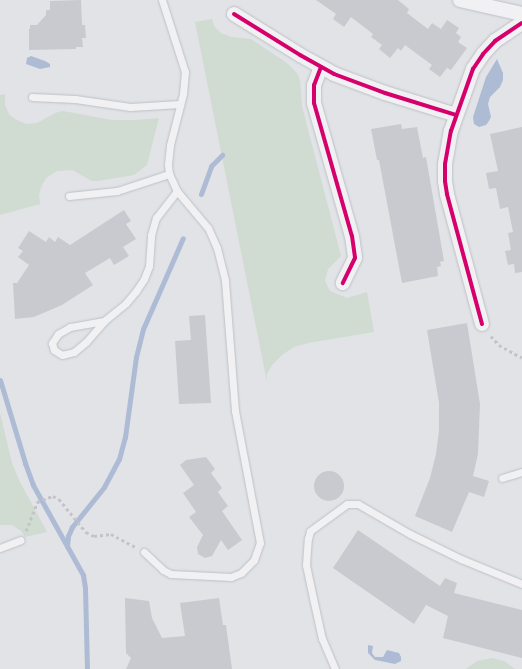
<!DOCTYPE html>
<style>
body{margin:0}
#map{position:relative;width:522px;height:669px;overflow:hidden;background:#e1e3e7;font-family:Commissioner,sans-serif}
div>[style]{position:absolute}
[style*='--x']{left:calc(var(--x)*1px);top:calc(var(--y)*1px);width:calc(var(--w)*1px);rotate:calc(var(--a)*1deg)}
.green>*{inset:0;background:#d0dbd2}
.water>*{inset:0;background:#aebbd4}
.stream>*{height:5px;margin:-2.5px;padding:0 2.5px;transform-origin:2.5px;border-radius:2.5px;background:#aebbd4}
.building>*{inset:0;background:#c8cacf}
.round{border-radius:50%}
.path>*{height:2.5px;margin-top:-1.25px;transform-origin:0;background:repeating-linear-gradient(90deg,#c3c4ca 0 3px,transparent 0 6px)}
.roads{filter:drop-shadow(0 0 1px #bec0c5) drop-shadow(0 0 1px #bec0c5)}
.lane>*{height:7px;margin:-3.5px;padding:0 3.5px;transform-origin:3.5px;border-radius:3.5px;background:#f1f1f3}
.street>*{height:14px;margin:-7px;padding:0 7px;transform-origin:7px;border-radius:7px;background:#f1f1f3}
.cycleway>*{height:4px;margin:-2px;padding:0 2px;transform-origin:2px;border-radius:2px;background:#d6006c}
span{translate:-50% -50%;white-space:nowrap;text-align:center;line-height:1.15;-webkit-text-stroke:3px #eff1f7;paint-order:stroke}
</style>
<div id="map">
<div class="green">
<div style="clip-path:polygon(212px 19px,214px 26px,221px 33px,231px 37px,251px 39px,287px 63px,297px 73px,300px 80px,302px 106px,341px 256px,328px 269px,325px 281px,330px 291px,347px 298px,367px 292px,374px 332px,308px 343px,294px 347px,282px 355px,272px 365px,267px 374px,267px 382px,195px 22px)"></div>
<div style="clip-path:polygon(5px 94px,5px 105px,9px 114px,15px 119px,26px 124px,37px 123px,55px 113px,63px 111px,112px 120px,136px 120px,159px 118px,147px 165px,134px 175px,97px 181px,92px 181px,72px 170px,57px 171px,46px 178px,41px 187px,39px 195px,40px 204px,0 215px,0 95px)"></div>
<div style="clip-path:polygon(0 413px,12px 463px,19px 480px,47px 532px,25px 537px,21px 531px,12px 525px,0 525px)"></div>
<div style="clip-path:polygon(493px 658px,504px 661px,515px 669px,466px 669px,477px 661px)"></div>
</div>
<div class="water">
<div style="clip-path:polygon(31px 56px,45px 61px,50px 64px,50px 67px,40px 69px,26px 64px,27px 58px)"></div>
<div style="clip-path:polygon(497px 59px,503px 73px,503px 80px,500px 87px,490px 97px,488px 104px,491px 117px,489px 121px,486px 125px,479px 127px,474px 124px,473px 117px,486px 77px)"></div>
<div style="clip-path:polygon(368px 645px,373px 646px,372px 653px,375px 657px,383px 657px,387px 650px,399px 653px,401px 657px,401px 661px,395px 664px,375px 660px,368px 653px)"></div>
</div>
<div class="stream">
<div style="--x:201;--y:194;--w:30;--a:-70"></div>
<div style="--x:211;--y:166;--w:16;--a:-45"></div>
<div style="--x:0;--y:380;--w:87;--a:73.2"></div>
<div style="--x:25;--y:463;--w:23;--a:70"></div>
<div style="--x:33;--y:485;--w:103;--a:60.9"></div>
<div style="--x:83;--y:575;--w:13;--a:81"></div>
<div style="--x:85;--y:588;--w:81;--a:88.6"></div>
<div style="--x:67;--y:546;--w:10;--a:-84"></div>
<div style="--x:68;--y:536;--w:10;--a:-66"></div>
<div style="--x:72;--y:527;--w:51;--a:-51.3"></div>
<div style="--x:104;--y:487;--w:32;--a:-62"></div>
<div style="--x:119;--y:459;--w:23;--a:-75"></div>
<div style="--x:125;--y:437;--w:81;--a:-82.2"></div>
<div style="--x:136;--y:357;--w:29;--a:-76"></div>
<div style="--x:143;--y:329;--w:99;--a:-66.3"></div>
</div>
<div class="building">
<div style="clip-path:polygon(81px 0,82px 25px,85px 25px,86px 38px,82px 38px,83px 47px,76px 47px,76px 49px,29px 50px,29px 29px,30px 29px,30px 25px,37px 25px,46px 15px,46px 10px,50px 10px,50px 1px)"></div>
<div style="clip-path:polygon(316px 0,398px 0,409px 9px,407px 13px,428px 29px,432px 23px,441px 29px,447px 20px,459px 28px,456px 33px,461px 37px,458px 42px,467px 48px,451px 70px,447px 68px,440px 77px,429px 69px,432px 65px,405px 45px,401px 51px,398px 48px,390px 58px,379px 49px,382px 45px,371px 37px,373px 34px,351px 17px,344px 27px,333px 19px,336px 14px)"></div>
<div style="clip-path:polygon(401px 124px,402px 129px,417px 127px,423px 158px,426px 157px,444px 261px,440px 262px,441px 266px,437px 267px,438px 276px,402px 283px,379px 160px,377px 160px,371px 129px)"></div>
<div style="clip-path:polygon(522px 127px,522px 272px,515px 273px,514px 264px,508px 265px,505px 251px,511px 250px,508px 233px,513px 232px,508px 207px,500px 209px,496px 188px,489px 189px,486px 173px,498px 171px,490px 134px)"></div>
<div style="clip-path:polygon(124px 210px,131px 221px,126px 224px,136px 239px,123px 247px,129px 256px,114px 265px,110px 258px,85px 273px,93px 285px,62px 305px,34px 317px,15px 319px,13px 283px,17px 283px,29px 265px,18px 257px,23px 251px,18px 248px,29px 231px,46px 242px,49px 237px,55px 242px,58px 237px,70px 245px)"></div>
<div style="clip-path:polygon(205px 315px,211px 403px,179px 404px,175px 341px,191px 340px,189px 316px)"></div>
<div style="clip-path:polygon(467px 323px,480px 404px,478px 454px,473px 476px,489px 481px,484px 497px,469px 492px,452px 532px,415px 516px,430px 478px,436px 454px,439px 430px,439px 403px,427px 330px)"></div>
<div style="clip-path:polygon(206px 457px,215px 469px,211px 473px,222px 488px,218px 492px,228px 506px,222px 511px,242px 540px,228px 550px,221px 540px,212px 556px,205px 558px,198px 554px,197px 547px,203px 535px,189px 517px,196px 512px,183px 493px,194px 485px,180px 465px,186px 460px)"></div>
<div class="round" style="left:314px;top:471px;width:30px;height:30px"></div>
<div style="clip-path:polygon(358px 530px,440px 586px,445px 578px,457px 583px,454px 593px,522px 610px,522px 658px,443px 638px,448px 616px,426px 605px,414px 624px,333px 568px)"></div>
<div style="clip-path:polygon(125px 598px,149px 601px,152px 618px,162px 638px,185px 636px,180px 603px,219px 598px,223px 625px,226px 625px,232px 669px,126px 669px,131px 658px,126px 653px)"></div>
</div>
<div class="path">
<div style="--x:491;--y:336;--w:12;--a:48"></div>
<div style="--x:499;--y:345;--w:26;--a:29"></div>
<div style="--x:26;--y:531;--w:31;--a:-69"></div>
<div style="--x:37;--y:502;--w:17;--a:-21"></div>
<div style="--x:53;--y:496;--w:7;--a:27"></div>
<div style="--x:59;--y:499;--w:43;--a:50.7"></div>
<div style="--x:86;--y:532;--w:9;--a:27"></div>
<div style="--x:94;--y:536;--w:17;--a:-7"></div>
<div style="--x:111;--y:534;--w:27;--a:28"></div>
</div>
<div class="roads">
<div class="lane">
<div style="--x:32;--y:97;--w:43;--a:2.7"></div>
<div style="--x:75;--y:99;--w:56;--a:8.3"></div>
<div style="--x:130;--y:107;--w:50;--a:-3.4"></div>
<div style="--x:69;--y:196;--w:48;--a:-5.9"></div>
<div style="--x:117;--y:191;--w:55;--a:-18.1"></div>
<div style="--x:104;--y:321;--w:35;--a:170"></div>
<div style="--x:70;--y:327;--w:14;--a:150"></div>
<div style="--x:58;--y:334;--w:11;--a:124"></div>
<div style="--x:52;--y:343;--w:7;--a:74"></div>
<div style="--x:54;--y:350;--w:9;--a:32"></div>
<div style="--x:62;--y:355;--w:12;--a:-14"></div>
<div style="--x:74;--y:352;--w:16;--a:-40"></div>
<div style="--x:86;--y:342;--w:28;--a:-49"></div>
<div style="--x:104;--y:321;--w:28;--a:-39"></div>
<div style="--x:126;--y:303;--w:16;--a:-50"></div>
<div style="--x:136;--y:291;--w:14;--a:-56"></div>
<div style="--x:144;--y:279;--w:14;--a:-69"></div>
<div style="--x:149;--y:266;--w:31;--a:-86"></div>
<div style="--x:151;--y:235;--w:18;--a:-74"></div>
<div style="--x:156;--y:218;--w:34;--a:-52"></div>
<div style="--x:502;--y:478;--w:21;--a:-17"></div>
<div style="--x:0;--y:548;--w:22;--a:-21"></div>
<div style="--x:144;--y:552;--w:26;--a:43"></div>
<div style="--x:163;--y:570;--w:9;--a:27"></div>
<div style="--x:171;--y:574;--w:60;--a:2.9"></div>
<div style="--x:231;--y:577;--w:11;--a:-22"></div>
<div style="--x:241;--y:573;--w:18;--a:-45"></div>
<div style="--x:254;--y:560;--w:18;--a:-71"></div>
<div style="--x:260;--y:543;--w:134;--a:-100.7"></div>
<div style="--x:235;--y:411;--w:131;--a:-94.4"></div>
<div style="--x:225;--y:280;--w:33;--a:-104"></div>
<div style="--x:217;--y:248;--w:22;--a:-114"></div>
<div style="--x:208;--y:228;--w:48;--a:-130"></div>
<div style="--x:177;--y:191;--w:19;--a:-115"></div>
<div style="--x:169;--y:174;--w:10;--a:-96"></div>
<div style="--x:168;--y:164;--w:19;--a:-84"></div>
<div style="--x:170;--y:145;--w:53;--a:-75.7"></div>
<div style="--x:183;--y:94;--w:22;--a:-85"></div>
<div style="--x:185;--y:72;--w:76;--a:-107.7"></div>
<div style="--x:335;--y:669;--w:33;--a:-113"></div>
<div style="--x:322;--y:639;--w:42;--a:-102.4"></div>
<div style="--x:313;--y:598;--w:34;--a:-102"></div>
<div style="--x:306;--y:565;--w:26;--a:-86"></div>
<div style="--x:308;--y:539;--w:8;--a:-76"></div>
<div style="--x:310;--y:531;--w:46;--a:-36.1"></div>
<div style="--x:347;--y:504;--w:11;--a:0"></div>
<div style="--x:358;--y:504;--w:60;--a:30"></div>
<div style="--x:410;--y:534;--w:57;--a:26.1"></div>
<div style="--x:461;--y:559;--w:66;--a:22.3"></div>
</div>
<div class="street">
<div style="--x:460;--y:0;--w:64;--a:12.7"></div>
<div style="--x:234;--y:14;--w:78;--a:31.8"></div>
<div style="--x:300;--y:55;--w:39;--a:29"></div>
<div style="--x:334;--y:74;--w:54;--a:20.4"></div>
<div style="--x:385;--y:93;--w:74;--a:17.2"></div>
<div style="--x:321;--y:67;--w:19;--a:111"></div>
<div style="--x:314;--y:85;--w:18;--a:90"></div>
<div style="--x:314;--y:103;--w:138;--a:74.1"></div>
<div style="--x:352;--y:236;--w:22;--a:82"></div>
<div style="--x:355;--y:258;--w:28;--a:116"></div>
<div style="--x:482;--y:324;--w:135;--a:-105.1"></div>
<div style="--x:447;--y:194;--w:13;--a:-99"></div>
<div style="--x:445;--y:181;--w:17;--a:-90"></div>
<div style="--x:445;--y:164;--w:34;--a:-80"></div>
<div style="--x:451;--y:131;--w:66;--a:-70.5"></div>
<div style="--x:473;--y:69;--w:18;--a:-56"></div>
<div style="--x:483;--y:54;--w:18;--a:-47"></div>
<div style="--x:495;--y:41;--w:32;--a:-34"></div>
</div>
</div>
<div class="cycleway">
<div style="--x:234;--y:14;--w:78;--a:31.8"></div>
<div style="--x:300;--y:55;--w:39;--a:29"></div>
<div style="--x:334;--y:74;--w:54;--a:20.4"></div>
<div style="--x:385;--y:93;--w:74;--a:17.2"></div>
<div style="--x:321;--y:67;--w:19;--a:111"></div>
<div style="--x:314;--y:85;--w:18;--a:90"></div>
<div style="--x:314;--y:103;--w:138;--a:74.1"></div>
<div style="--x:352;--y:236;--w:22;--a:82"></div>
<div style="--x:355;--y:258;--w:28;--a:116"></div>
<div style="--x:482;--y:324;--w:135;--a:-105.1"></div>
<div style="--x:447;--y:194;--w:13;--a:-99"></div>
<div style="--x:445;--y:181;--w:17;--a:-90"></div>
<div style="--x:445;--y:164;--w:34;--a:-80"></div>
<div style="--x:451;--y:131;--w:66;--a:-70.5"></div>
<div style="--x:473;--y:69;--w:18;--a:-56"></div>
<div style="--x:483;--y:54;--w:18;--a:-47"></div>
<div style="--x:495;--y:41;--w:32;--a:-34"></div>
</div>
</div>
